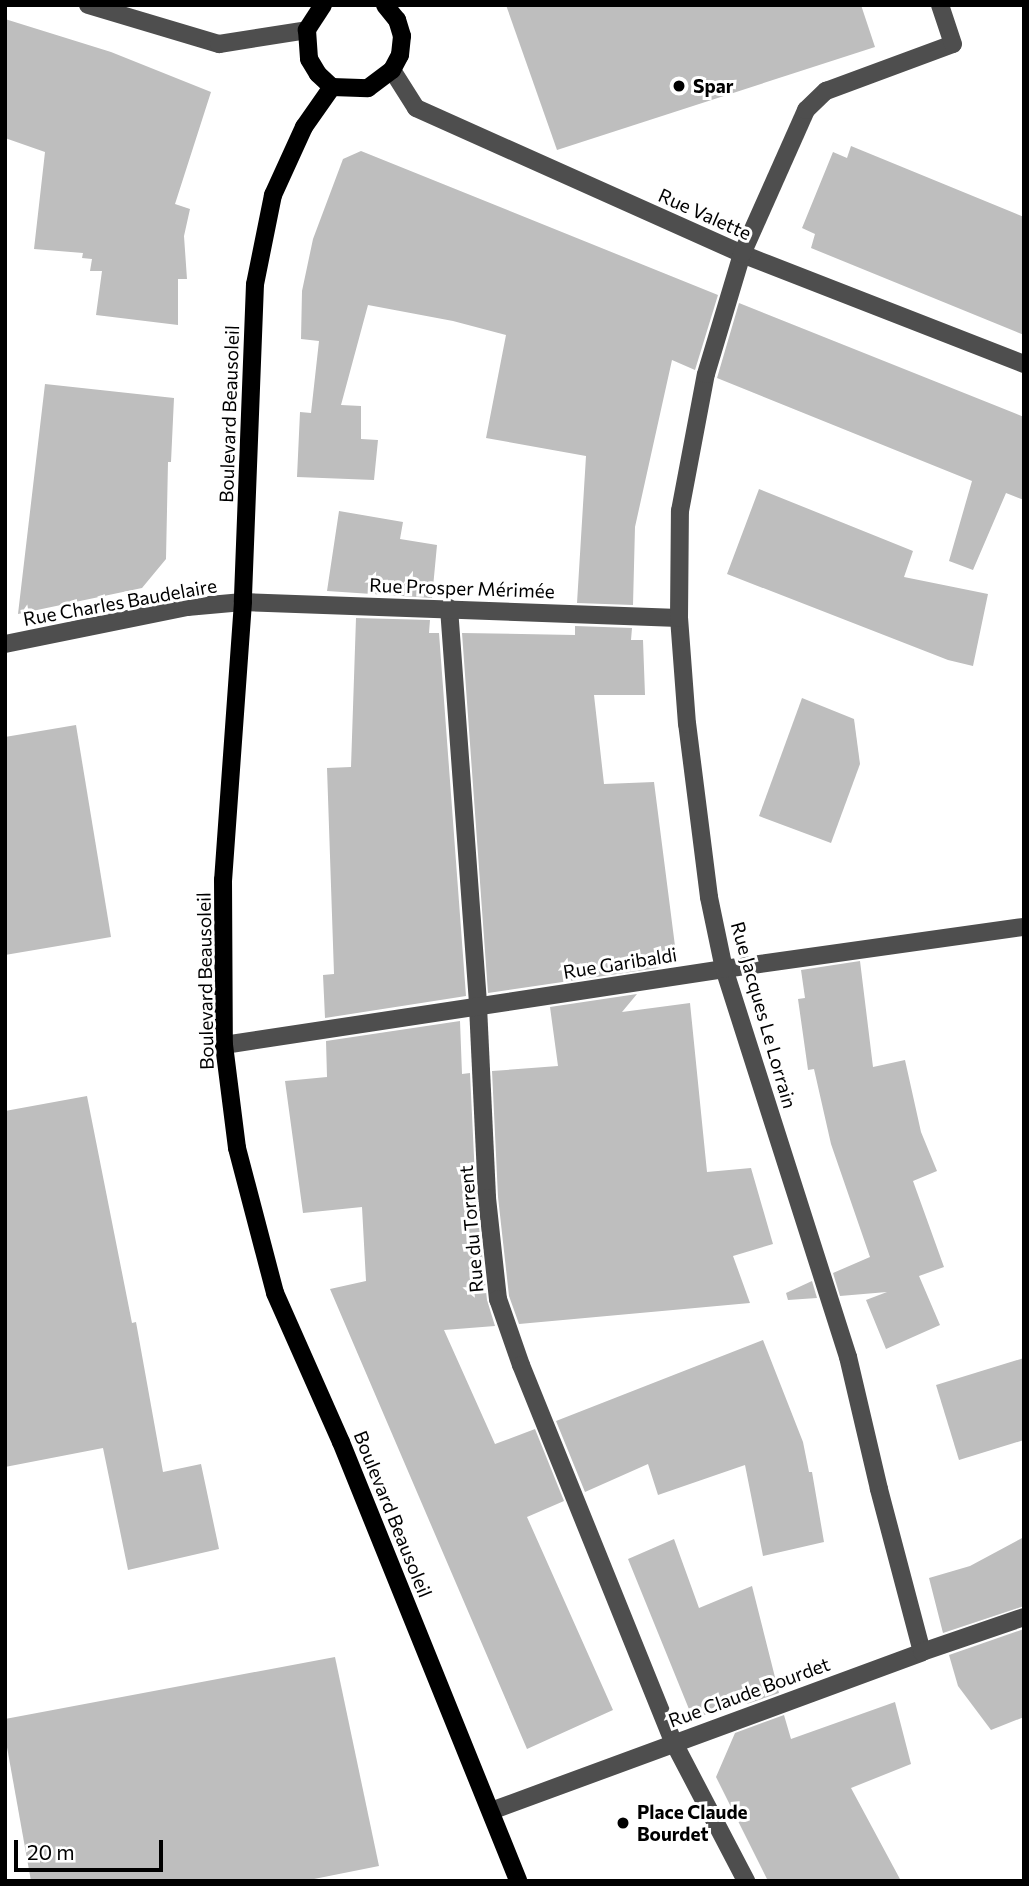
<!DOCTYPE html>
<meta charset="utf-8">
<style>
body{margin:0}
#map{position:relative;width:1029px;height:1886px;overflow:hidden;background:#fff;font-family:Commissioner,sans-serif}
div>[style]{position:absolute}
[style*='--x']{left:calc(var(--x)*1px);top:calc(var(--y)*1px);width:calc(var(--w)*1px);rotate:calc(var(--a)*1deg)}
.building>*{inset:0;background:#bebebe}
.minor>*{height:18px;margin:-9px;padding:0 9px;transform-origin:9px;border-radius:9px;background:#4e4e4e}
.major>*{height:18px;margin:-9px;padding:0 9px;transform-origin:9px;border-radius:9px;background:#000}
.dots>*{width:19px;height:19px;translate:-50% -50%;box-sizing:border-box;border:4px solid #fff;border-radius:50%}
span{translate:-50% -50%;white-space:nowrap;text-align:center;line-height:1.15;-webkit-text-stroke:6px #fff;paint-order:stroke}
.poi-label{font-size:19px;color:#000;font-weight:700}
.left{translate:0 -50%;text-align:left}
.street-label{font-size:19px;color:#000}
.frame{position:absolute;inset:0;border:7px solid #000;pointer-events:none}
.scale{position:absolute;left:14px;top:1840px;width:149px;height:32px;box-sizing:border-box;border:4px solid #000;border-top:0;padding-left:9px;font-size:21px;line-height:24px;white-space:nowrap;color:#000;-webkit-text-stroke:5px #fff;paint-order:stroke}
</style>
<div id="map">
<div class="building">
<div style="clip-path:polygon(506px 5px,861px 5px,875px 47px,557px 150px)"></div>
<div style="clip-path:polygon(5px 19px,111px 52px,211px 92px,175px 204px,190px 209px,184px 236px,187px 279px,178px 279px,178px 325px,96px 315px,102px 271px,90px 271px,92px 259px,82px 258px,83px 253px,34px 249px,45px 152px,5px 138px)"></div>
<div style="clip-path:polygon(851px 146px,1024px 217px,1024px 335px,811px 248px,815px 234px,802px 228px,833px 152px,847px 158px)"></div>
<div style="clip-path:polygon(361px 151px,718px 295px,695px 370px,672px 360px,635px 527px,633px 605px,577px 603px,586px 456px,486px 438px,506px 335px,453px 321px,368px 305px,341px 405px,361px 406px,361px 439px,378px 440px,374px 480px,297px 477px,300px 412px,311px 413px,319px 341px,301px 339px,302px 291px,313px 239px,343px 159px)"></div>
<div style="clip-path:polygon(739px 303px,1024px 417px,1024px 500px,1006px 493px,973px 570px,949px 561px,972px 481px,717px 378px)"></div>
<div style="clip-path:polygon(45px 384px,174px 398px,171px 462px,168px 462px,166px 559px,142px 588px,18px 614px)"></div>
<div style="clip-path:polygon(759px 489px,913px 551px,904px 577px,988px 594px,973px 666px,948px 660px,727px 574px)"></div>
<div style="clip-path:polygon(339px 511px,403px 522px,400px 539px,437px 545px,432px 598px,327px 591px)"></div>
<div style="clip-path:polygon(356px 618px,430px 620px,429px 633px,439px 633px,466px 996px,325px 1018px,323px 975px,334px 974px,327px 768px,351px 767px)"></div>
<div style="clip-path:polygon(575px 626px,632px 628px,631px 640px,643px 640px,645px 695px,594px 695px,604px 784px,654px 782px,675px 946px,658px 968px,488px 993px,462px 633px,575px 635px)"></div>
<div style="clip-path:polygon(802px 698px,854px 719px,860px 764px,831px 843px,759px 816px)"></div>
<div style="clip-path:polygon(76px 725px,111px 937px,5px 955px,5px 737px)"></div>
<div style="clip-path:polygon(860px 961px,873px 1067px,905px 1060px,921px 1132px,937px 1171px,913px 1181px,944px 1267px,919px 1276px,940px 1325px,886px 1349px,866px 1300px,887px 1292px,840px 1296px,833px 1273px,870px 1257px,831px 1144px,814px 1069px,808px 1070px,798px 999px,805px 998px,801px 970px)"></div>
<div style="clip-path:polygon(637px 994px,622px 1012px,690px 1003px,707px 1172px,751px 1168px,773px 1244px,733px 1256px,750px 1303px,519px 1324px,509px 1296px,498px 1197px,492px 1071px,558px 1066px,550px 1007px)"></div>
<div style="clip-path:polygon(460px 1021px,462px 1074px,470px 1073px,476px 1199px,487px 1300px,495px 1326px,444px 1330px,495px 1444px,535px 1429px,564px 1501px,527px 1517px,613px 1710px,527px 1749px,330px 1289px,366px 1281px,362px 1207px,303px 1213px,285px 1081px,327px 1077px,326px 1041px)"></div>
<div style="clip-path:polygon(87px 1096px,132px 1323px,136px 1322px,163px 1472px,201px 1464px,219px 1549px,128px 1570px,103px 1448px,5px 1467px,5px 1111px)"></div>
<div style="clip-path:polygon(812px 1281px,817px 1298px,788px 1300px,786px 1293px)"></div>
<div style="clip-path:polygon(763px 1340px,803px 1442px,809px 1472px,812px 1472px,824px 1542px,763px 1556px,745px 1465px,658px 1495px,648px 1464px,585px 1492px,556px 1421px)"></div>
<div style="clip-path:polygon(1024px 1358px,1024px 1440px,959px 1460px,936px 1385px)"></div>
<div style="clip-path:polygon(1024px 1537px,1024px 1606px,943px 1633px,929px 1578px,970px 1566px)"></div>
<div style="clip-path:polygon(674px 1539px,699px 1608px,752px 1586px,779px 1693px,747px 1704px,750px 1698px,693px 1719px,628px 1559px)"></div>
<div style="clip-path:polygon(1024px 1629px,1024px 1717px,991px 1730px,958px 1686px,949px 1655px)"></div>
<div style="clip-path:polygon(335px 1657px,379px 1866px,304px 1881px,31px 1881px,5px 1736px,5px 1719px)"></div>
<div style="clip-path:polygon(895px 1702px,911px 1764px,851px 1788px,901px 1881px,768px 1881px,716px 1777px,735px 1733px,784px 1715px,791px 1739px)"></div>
</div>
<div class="minor">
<div style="--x:88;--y:5;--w:137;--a:16.6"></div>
<div style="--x:219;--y:44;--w:89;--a:-9"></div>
<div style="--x:392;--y:70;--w:45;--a:57.7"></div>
<div style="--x:416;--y:108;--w:357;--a:24.1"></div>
<div style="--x:742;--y:254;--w:303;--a:21.3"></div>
<div style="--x:449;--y:608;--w:399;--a:85.8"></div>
<div style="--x:478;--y:1006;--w:192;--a:87.3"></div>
<div style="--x:487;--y:1198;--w:102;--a:83.8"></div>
<div style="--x:498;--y:1299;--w:70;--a:70.8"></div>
<div style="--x:521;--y:1365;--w:408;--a:68"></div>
<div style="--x:674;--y:1743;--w:156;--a:62.4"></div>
<div style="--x:5;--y:644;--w:186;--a:-11.5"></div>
<div style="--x:187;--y:607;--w:56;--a:-5.1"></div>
<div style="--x:243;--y:602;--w:436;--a:2.1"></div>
<div style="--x:224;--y:1045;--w:506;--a:-8.64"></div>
<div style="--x:724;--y:969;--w:303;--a:-8"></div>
<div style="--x:922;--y:1652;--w:169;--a:-104.8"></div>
<div style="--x:879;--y:1489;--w:136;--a:-103.2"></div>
<div style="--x:848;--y:1357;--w:407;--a:-107.7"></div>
<div style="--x:724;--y:969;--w:74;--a:-101.8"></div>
<div style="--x:709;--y:897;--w:174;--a:-97.2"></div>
<div style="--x:687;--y:724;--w:106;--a:-94.3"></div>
<div style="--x:679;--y:618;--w:107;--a:-89.5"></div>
<div style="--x:680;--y:511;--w:139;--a:-79.3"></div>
<div style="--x:706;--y:374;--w:125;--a:-73.3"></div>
<div style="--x:742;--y:254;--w:158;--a:-66"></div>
<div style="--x:806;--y:110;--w:28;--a:-44"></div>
<div style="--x:826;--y:91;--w:135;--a:-20.3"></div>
<div style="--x:953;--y:44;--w:41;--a:-108.4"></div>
<div style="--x:491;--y:1811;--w:459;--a:-20.2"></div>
<div style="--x:922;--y:1652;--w:108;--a:-18.9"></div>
</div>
<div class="major">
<div style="--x:323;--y:5;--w:30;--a:123"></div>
<div style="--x:307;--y:30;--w:29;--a:86"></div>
<div style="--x:309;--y:59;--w:17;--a:59"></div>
<div style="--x:318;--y:74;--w:19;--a:43"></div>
<div style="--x:332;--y:87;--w:36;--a:2"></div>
<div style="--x:368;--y:88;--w:30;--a:-37"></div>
<div style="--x:392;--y:70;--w:17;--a:-62"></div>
<div style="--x:400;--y:55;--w:19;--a:-84"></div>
<div style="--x:402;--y:36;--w:17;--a:-107"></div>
<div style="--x:397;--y:20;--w:19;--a:-129"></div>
<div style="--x:332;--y:87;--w:49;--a:125"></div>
<div style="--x:304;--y:127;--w:75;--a:114.5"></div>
<div style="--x:273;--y:195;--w:91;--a:101.4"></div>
<div style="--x:255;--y:284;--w:318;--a:92.2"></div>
<div style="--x:243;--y:602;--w:279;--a:94.1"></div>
<div style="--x:223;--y:880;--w:165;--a:89.7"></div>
<div style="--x:224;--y:1045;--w:104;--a:82.8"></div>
<div style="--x:237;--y:1148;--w:150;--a:75.3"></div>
<div style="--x:275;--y:1293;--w:163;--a:66.1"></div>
<div style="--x:341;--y:1442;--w:473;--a:68"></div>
</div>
<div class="dots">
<div style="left:679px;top:86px;background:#000"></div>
<div style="left:623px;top:1823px;background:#000"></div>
</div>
<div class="poi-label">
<span class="left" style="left:693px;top:86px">Spar</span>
<span class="left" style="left:637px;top:1823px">Place Claude<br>Bourdet</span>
</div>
<div class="street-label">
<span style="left:705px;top:214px;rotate:24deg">Rue Valette</span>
<span style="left:229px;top:414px;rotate:-88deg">Boulevard Beausoleil</span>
<span style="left:462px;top:588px;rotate:2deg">Rue Prosper Mérimée</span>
<span style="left:120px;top:602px;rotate:-10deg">Rue Charles Baudelaire</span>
<span style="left:620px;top:963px;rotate:-9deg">Rue Garibaldi</span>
<span style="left:205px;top:981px;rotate:-91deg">Boulevard Beausoleil</span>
<span style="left:764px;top:1015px;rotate:74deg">Rue Jacques Le Lorrain</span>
<span style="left:471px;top:1229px;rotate:-95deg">Rue du Torrent</span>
<span style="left:393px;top:1514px;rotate:68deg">Boulevard Beausoleil</span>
<span style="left:749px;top:1692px;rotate:-20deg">Rue Claude Bourdet</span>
</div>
<div class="frame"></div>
<div class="scale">20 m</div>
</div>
